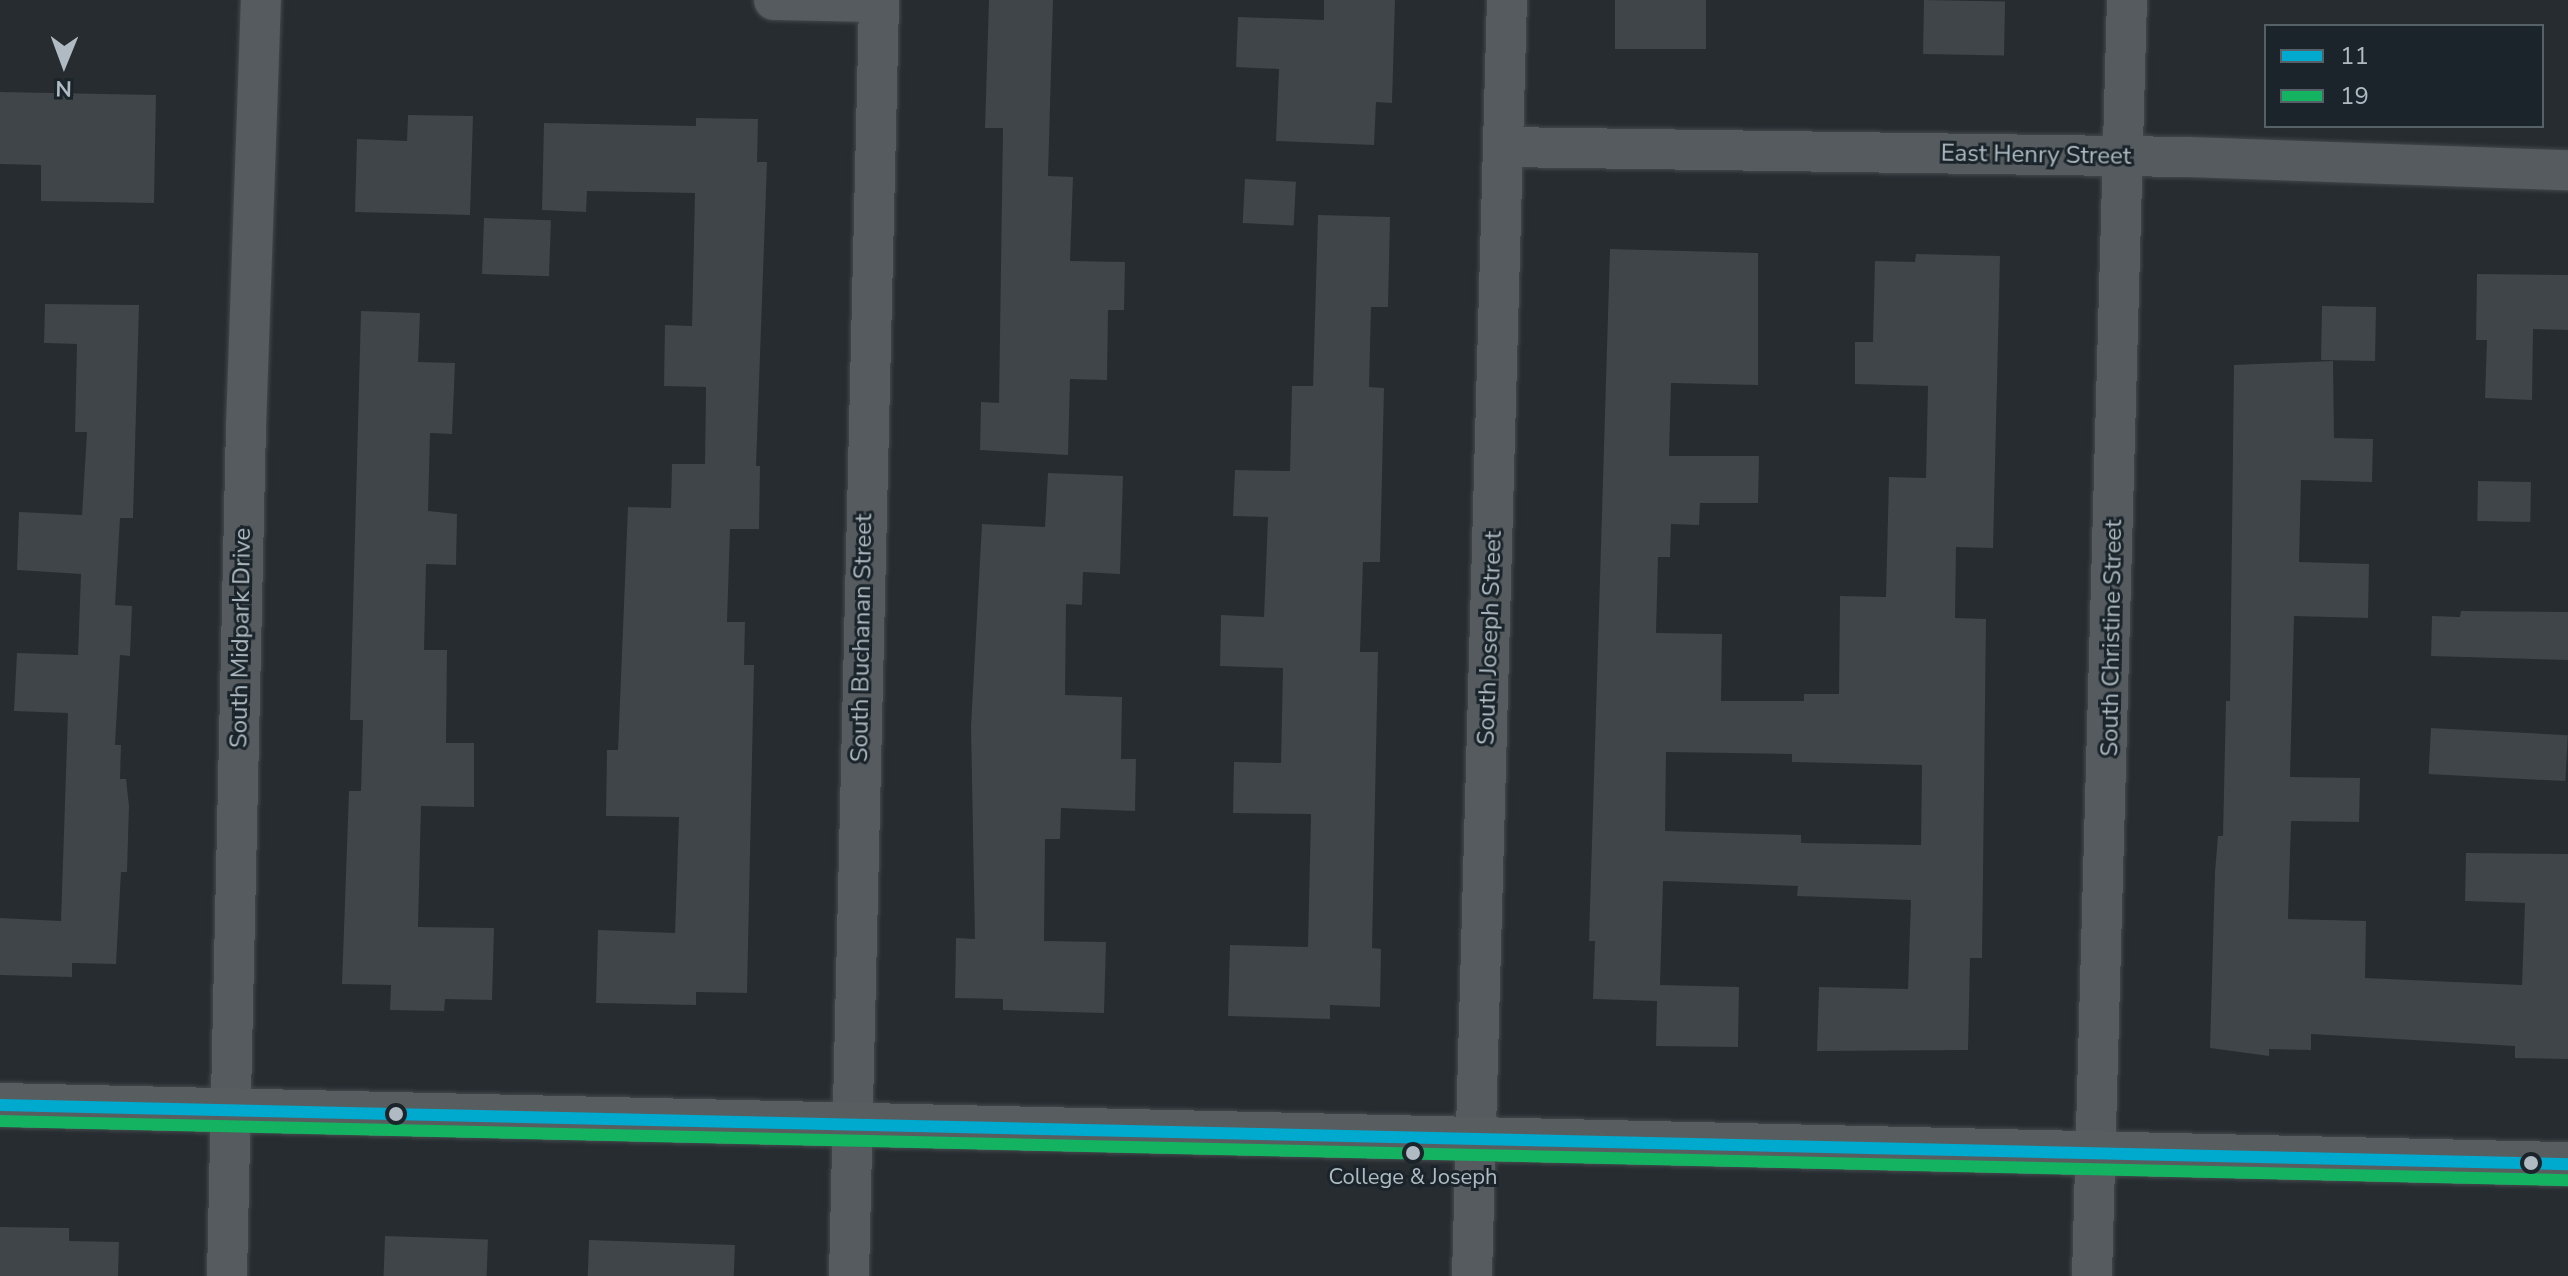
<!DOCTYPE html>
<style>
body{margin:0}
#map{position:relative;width:2568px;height:1276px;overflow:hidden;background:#262c30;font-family:"Nunito Sans",sans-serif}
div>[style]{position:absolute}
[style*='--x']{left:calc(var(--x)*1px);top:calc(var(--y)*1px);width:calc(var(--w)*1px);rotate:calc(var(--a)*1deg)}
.building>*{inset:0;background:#3f4548;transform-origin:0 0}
.roads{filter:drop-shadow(0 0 2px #44484b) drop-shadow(0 0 2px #44484b)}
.street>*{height:40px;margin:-20px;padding:0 20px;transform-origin:20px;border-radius:20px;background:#555b5f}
.primary>*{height:44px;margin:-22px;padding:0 22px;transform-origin:22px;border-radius:22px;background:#585d60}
.bus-1>*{height:12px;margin:-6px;padding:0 6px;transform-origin:6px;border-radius:6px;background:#00a9ce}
.bus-2>*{height:12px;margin:-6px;padding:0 6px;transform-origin:6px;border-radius:6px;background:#13b361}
.dots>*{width:22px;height:22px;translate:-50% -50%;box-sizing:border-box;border:4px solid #1a242a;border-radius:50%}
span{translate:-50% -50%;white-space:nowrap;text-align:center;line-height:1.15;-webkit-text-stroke:6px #1a242a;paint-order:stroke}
.bus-label{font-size:22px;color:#afbac2}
.street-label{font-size:24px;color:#afbac2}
.legend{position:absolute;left:2264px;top:24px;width:280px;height:104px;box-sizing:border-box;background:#1a242a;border:2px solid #566067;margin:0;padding:10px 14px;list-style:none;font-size:24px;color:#afbac2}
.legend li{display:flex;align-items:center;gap:16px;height:40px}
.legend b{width:40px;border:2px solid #566067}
.north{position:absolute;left:24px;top:24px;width:80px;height:80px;-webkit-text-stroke:6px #1a242a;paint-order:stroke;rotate:181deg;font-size:22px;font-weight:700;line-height:32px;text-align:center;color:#afbac2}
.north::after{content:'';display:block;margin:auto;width:28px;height:36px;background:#afbac2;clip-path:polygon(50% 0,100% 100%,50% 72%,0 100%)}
</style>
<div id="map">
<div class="building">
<div style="clip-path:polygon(989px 0,1053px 0,1048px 176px,1073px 177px,1070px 261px,1125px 262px,1124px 310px,1108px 310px,1107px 380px,1070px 379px,1068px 455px,980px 450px,981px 402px,999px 403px,1003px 128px,985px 128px)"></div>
<div style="clip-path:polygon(1324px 0,1395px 0,1392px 103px,1376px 102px,1374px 145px,1276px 141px,1279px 69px,1236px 67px,1238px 17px,1324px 20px)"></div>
<div style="left:1615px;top:0;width:91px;height:49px"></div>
<div style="left:1924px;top:0;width:81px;height:54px;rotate:1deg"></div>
<div style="clip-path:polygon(0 92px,156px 95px,154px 203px,41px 201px,41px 165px,0 164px)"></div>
<div style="clip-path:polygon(408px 115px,473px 116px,470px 215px,355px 212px,357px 139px,407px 141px)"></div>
<div style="clip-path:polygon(696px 118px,758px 119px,757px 162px,767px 162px,756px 466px,760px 466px,759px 529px,730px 529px,727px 622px,745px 622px,744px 665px,754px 665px,747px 993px,696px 992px,696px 1005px,596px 1003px,598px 930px,675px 933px,679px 817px,606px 816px,607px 750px,618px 750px,628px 507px,671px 508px,672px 464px,705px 464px,706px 387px,664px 386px,665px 325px,692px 326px,695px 193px,587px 191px,586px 212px,542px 210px,544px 123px,696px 126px)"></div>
<div style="left:1245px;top:179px;width:51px;height:44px;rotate:3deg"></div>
<div style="clip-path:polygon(1318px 215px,1390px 217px,1388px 307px,1371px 307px,1369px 387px,1384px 388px,1380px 562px,1363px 562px,1360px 652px,1378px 652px,1372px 948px,1381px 949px,1380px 1007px,1330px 1005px,1330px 1019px,1228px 1016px,1230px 945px,1308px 947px,1311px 814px,1233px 813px,1234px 762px,1281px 763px,1283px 668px,1220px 666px,1221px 615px,1264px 617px,1268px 517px,1233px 516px,1235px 470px,1290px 471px,1292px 386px,1313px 386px)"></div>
<div style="left:484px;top:218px;width:67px;height:56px;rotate:2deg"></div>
<div style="clip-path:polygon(evenodd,1610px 249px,1758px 253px,1758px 385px,1671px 383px,1669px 456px,1759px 456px,1758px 503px,1700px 503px,1699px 525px,1671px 524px,1670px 557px,1658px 557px,1656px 633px,1722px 634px,1721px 701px,1804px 701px,1804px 694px,1839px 694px,1840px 596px,1886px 597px,1889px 477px,1926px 478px,1928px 386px,1855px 384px,1855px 342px,1873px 342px,1875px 261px,1915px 262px,1916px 254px,2000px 256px,1993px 548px,1956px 547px,1955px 618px,1986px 619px,1982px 958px,1970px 958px,1968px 1050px,1817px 1051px,1819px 987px,1908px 989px,1911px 900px,1797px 896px,1798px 886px,1663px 881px,1660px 985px,1739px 987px,1738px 1047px,1656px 1046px,1657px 1001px,1593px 999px,1595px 941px,1589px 941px,1610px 249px,1666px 752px,1792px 754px,1792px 762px,1922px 765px,1921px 845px,1801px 843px,1801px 835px,1665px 831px,1666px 752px)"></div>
<div style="clip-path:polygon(2477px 274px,2568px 275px,2568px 330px,2533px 329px,2532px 400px,2485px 398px,2487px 340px,2476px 340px)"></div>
<div style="clip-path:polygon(45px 304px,139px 305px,133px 518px,120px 518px,115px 605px,132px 606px,130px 656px,120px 655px,115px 745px,121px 745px,120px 779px,126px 779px,129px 806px,127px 872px,121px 872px,116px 964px,72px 963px,72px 977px,0 975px,0 918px,61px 921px,68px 713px,14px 711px,17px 653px,78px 655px,81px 574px,17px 570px,19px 512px,82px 515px,87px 432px,75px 432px,77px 344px,44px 343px)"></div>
<div style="left:2322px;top:306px;width:54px;height:54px;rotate:1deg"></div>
<div style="clip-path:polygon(361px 311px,420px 313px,418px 362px,455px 363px,452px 434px,430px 433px,428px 511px,457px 514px,456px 565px,426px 564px,424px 650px,447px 650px,446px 743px,474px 743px,474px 807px,421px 806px,418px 927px,494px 928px,492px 1000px,445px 999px,444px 1011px,390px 1010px,391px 985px,342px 984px,349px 791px,361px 791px,363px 720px,350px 720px)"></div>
<div style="clip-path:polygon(2333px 361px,2334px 438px,2373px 439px,2372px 482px,2301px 480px,2299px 562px,2369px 564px,2368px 618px,2294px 616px,2290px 777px,2360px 778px,2359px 822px,2291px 821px,2288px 919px,2366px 921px,2365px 978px,2522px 985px,2525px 903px,2465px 901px,2466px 853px,2568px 854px,2568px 1059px,2515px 1058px,2515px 1046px,2311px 1034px,2311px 1050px,2269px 1049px,2269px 1056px,2210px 1048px,2215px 872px,2218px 836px,2223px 836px,2226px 701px,2230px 701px,2234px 365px)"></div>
<div style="clip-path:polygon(1048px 473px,1123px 476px,1120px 574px,1083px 572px,1082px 605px,1066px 604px,1065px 695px,1122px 697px,1121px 759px,1136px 759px,1135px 811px,1061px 808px,1060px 839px,1045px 839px,1044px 941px,1106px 942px,1104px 1013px,1003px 1010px,1003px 999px,955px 998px,956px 938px,975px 939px,971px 726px,982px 524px,1045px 527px)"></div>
<div style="left:2478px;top:481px;width:53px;height:40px;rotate:1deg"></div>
<div style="clip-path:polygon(2461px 611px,2568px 612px,2568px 660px,2431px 656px,2432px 616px,2460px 617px)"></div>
<div style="left:2431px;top:728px;width:137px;height:46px;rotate:3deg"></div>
<div style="clip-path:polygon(0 1227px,69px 1228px,69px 1241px,119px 1242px,118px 1276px,0 1276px)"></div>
<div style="left:385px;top:1236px;width:103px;height:40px;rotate:2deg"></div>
<div style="left:589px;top:1240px;width:146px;height:36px;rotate:2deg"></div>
</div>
<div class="roads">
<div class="street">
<div style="--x:774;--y:0;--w:105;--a:1.1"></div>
<div style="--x:1504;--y:147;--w:683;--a:0.84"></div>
<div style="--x:2187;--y:157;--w:381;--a:2"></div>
<div style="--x:227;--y:1276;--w:849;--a:-88.72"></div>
<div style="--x:246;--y:427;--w:427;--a:-88"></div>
<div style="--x:849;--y:1276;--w:1276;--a:-88.65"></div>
<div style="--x:1472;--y:1276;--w:1276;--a:-88.43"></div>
<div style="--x:2092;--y:1276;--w:1276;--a:-88.43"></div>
</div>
<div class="primary">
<div style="--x:0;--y:1105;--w:2569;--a:1.32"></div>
</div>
</div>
<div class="bus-1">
<div style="--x:0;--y:1105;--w:2569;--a:1.32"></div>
</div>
<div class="bus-2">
<div style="--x:0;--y:1121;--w:2569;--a:1.32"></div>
</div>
<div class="dots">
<div style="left:396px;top:1114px;background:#afbac2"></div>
<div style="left:1413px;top:1153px;background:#afbac2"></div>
<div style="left:2531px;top:1163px;background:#afbac2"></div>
</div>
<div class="bus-label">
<span style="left:1413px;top:1178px">College &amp; Joseph</span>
</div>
<div class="street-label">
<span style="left:2036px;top:155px;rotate:1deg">East Henry Street</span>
<span style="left:241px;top:638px;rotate:-89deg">South Midpark Drive</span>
<span style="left:862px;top:638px;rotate:-89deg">South Buchanan Street</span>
<span style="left:1490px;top:638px;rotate:-88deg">South Joseph Street</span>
<span style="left:2112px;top:638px;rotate:-89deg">South Christine Street</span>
</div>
<ul class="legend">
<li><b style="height:10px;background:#00a9ce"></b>11</li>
<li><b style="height:10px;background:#13b361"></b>19</li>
</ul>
<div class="north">N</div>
</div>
